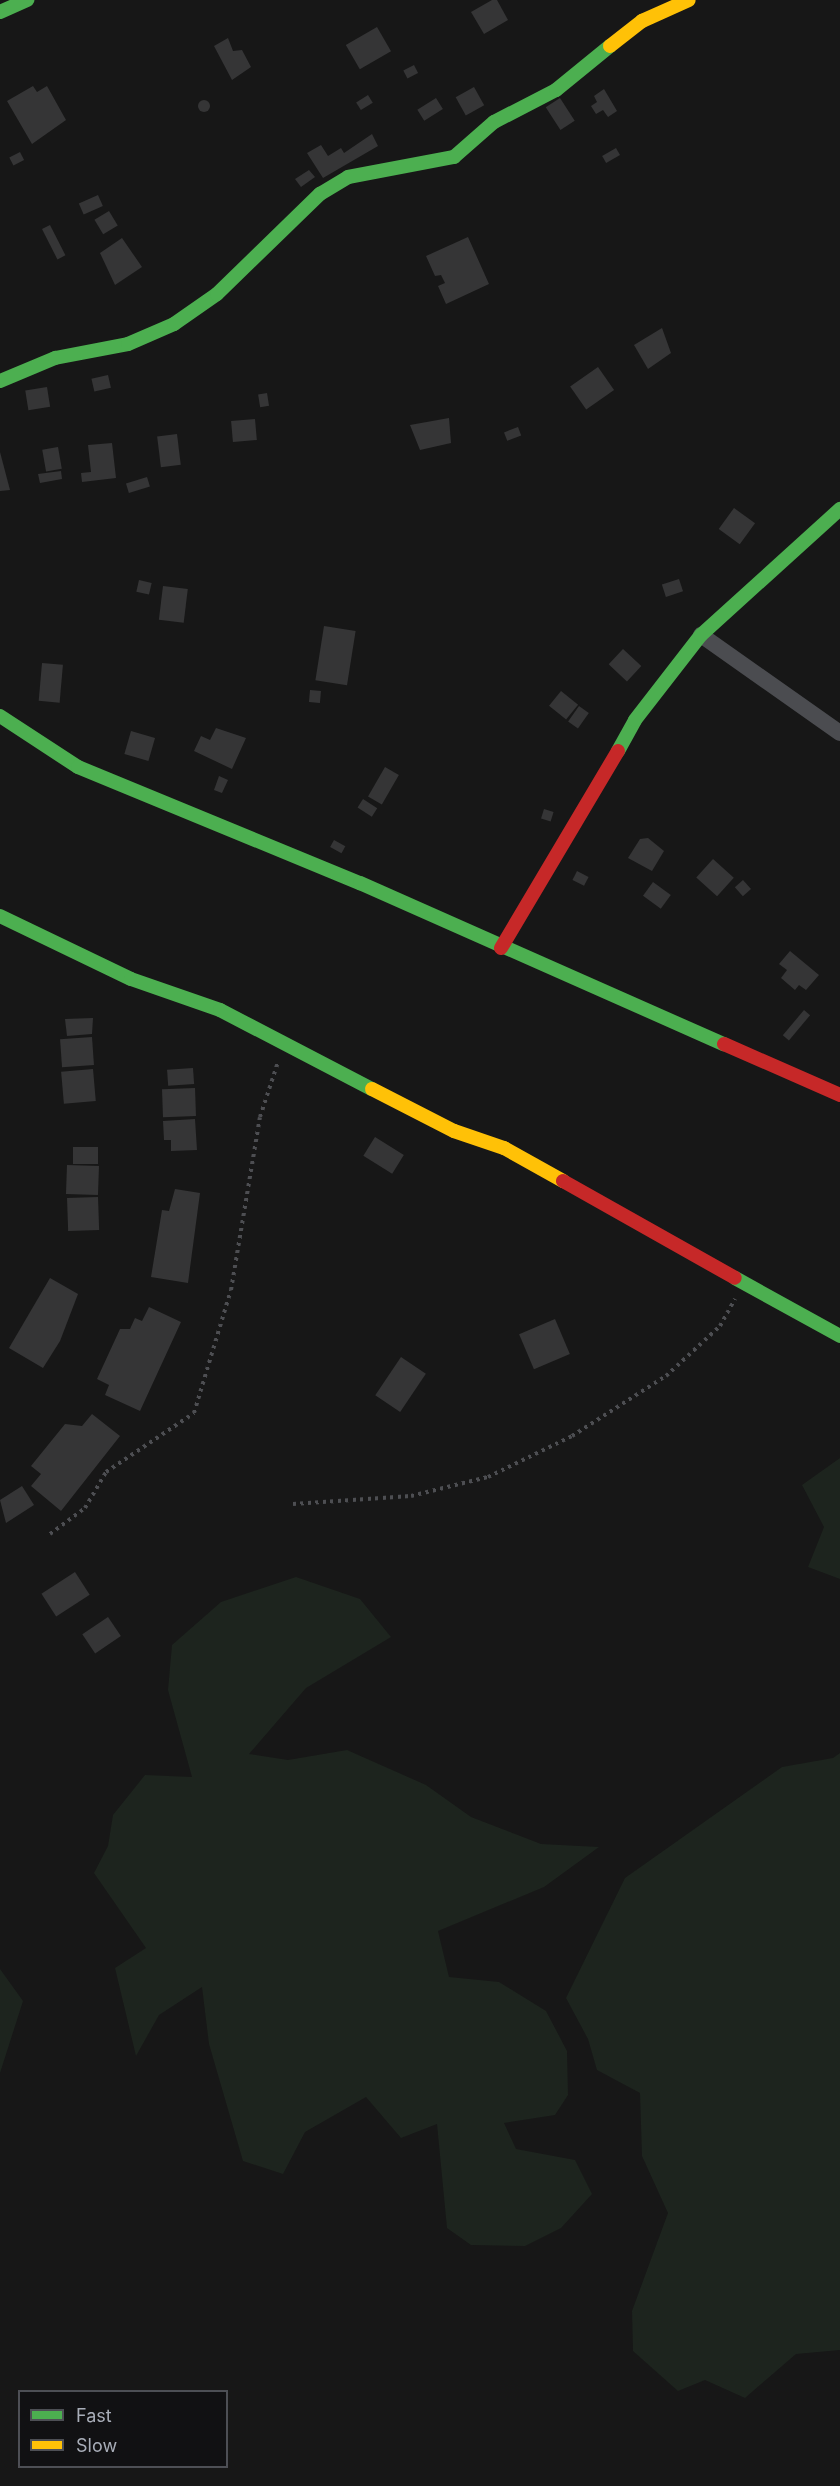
<!DOCTYPE html>
<style>
body{margin:0}
#map{position:relative;width:840px;height:2486px;overflow:hidden;background:#171717;font-family:Inter,sans-serif}
div>[style]{position:absolute}
[style*='--x']{left:calc(var(--x)*1px);top:calc(var(--y)*1px);width:calc(var(--w)*1px);rotate:calc(var(--a)*1deg)}
.green>*{inset:0;background:#1d241e}
.building>*{inset:0;background:#353536;transform-origin:0 0}
.round{border-radius:50%}
.path>*{height:4px;margin-top:-2px;transform-origin:0;background:repeating-linear-gradient(90deg,#4d4e52 0 3px,transparent 0 7.5px)}
.street>*{height:16px;margin:-8px;padding:0 8px;transform-origin:8px;border-radius:8px;background:#4b4c50}
.fast>*{height:14px;margin:-7px;padding:0 7px;transform-origin:7px;border-radius:7px;background:#4caf50}
.slow>*{height:14px;margin:-7px;padding:0 7px;transform-origin:7px;border-radius:7px;background:#ffc107}
.jam>*{height:14px;margin:-7px;padding:0 7px;transform-origin:7px;border-radius:7px;background:#c62828}
span{translate:-50% -50%;white-space:nowrap;text-align:center;line-height:1.15;-webkit-text-stroke:4.5px #111113;paint-order:stroke}
.legend{position:absolute;left:18px;top:2390px;width:210px;height:78px;box-sizing:border-box;background:#111113;border:2px solid #4d4f55;margin:0;padding:8px 10px;list-style:none;font-size:18px;color:#a8adb8}
.legend li{display:flex;align-items:center;gap:12px;height:30px}
.legend b{width:30px;border:2px solid #4d4f55}
</style>
<div id="map">
<div class="green">
<div style="clip-path:polygon(840px 1458px,840px 1579px,808px 1567px,824px 1527px,802px 1485px)"></div>
<div style="clip-path:polygon(296px 1577px,360px 1599px,391px 1637px,306px 1688px,249px 1754px,288px 1760px,347px 1750px,426px 1785px,471px 1817px,541px 1844px,599px 1847px,544px 1887px,438px 1931px,449px 1977px,499px 1982px,546px 2011px,567px 2051px,568px 2095px,555px 2115px,504px 2123px,516px 2149px,575px 2160px,592px 2194px,561px 2228px,525px 2246px,471px 2245px,447px 2228px,437px 2124px,401px 2138px,366px 2097px,305px 2132px,283px 2174px,243px 2161px,209px 2044px,202px 1987px,159px 2015px,136px 2056px,115px 1968px,146px 1948px,94px 1873px,108px 1846px,113px 1815px,145px 1775px,192px 1777px,168px 1690px,172px 1645px,221px 1602px)"></div>
<div style="clip-path:polygon(840px 1753px,840px 2350px,796px 2354px,745px 2398px,705px 2380px,678px 2391px,633px 2351px,632px 2311px,668px 2213px,642px 2156px,640px 2093px,597px 2070px,588px 2039px,566px 1998px,625px 1878px,782px 1767px,833px 1758px)"></div>
<div style="clip-path:polygon(0 1969px,23px 2001px,0 2073px)"></div>
</div>
<div class="building">
<div style="clip-path:polygon(492px 0,497px 0,508px 20px,484px 34px,471px 12px)"></div>
<div style="left:377px;top:27px;width:28px;height:36px;rotate:60deg"></div>
<div style="clip-path:polygon(228px 38px,233px 51px,242px 50px,251px 67px,232px 80px,214px 46px)"></div>
<div style="left:414px;top:65px;width:9px;height:12px;rotate:63deg"></div>
<div style="clip-path:polygon(33px 86px,37px 92px,47px 86px,66px 120px,32px 144px,7px 101px)"></div>
<div style="left:474px;top:87px;width:21px;height:21px;rotate:61deg"></div>
<div style="clip-path:polygon(604px 89px,617px 111px,608px 117px,603px 110px,596px 114px,591px 106px,597px 102px,594px 96px)"></div>
<div style="left:368px;top:95px;width:9px;height:14px;rotate:58deg"></div>
<div style="left:436px;top:98px;width:13px;height:22px;rotate:58deg"></div>
<div style="left:560px;top:98px;width:27px;height:17px;rotate:57deg"></div>
<div class="round" style="left:198px;top:100px;width:12px;height:12px"></div>
<div style="clip-path:polygon(372px 134px,378px 146px,323px 178px,307px 153px,321px 145px,328px 156px,341px 148px,344px 153px)"></div>
<div style="left:616px;top:148px;width:8px;height:16px;rotate:60deg"></div>
<div style="left:20px;top:152px;width:9px;height:12px;rotate:63deg"></div>
<div style="clip-path:polygon(309px 170px,315px 177px,301px 187px,295px 179px)"></div>
<div style="left:98px;top:195px;width:12px;height:21px;rotate:66deg"></div>
<div style="left:109px;top:211px;width:17px;height:17px;rotate:59deg"></div>
<div style="left:50px;top:225px;width:34px;height:9px;rotate:63deg"></div>
<div style="clip-path:polygon(468px 237px,489px 284px,446px 304px,438px 286px,445px 283px,441px 275px,435px 276px,426px 256px)"></div>
<div style="clip-path:polygon(122px 238px,142px 267px,115px 285px,100px 253px)"></div>
<div style="clip-path:polygon(662px 328px,671px 353px,648px 369px,634px 345px)"></div>
<div style="left:598px;top:367px;width:28px;height:34px;rotate:55deg"></div>
<div style="left:108px;top:375px;width:13px;height:17px;rotate:77deg"></div>
<div style="left:47px;top:387px;width:20px;height:22px;rotate:81deg"></div>
<div style="left:267px;top:393px;width:13px;height:9px;rotate:81deg"></div>
<div style="clip-path:polygon(449px 418px,451px 443px,420px 450px,410px 425px)"></div>
<div style="left:255px;top:419px;width:21px;height:24px;rotate:85deg"></div>
<div style="left:518px;top:427px;width:9px;height:15px;rotate:69deg"></div>
<div style="left:177px;top:434px;width:31px;height:20px;rotate:83deg"></div>
<div style="clip-path:polygon(112px 443px,116px 478px,82px 482px,81px 473px,91px 472px,88px 445px)"></div>
<div style="left:58px;top:447px;width:22px;height:16px;rotate:80deg"></div>
<div style="clip-path:polygon(0 452px,10px 490px,0 491px)"></div>
<div style="clip-path:polygon(61px 471px,62px 479px,40px 483px,38px 474px)"></div>
<div style="left:147px;top:477px;width:10px;height:22px;rotate:73deg"></div>
<div style="left:734px;top:508px;width:26px;height:26px;rotate:36deg"></div>
<div style="left:679px;top:579px;width:13px;height:18px;rotate:72deg"></div>
<div style="left:139px;top:580px;width:13px;height:12px;rotate:13deg"></div>
<div style="left:163px;top:586px;width:25px;height:34px;rotate:7deg"></div>
<div style="left:324px;top:626px;width:32px;height:55px;rotate:9deg"></div>
<div style="left:623px;top:649px;width:25px;height:21px;rotate:43deg"></div>
<div style="left:42px;top:663px;width:21px;height:38px;rotate:5deg"></div>
<div style="left:310px;top:690px;width:11px;height:12px;rotate:5deg"></div>
<div style="left:561px;top:691px;width:22px;height:19px;rotate:39deg"></div>
<div style="left:579px;top:706px;width:12px;height:19px;rotate:35deg"></div>
<div style="clip-path:polygon(216px 728px,246px 738px,232px 769px,194px 751px,201px 736px,210px 740px)"></div>
<div style="left:131px;top:731px;width:25px;height:24px;rotate:16deg"></div>
<div style="left:385px;top:767px;width:16px;height:34px;rotate:30deg"></div>
<div style="clip-path:polygon(219px 776px,228px 780px,222px 793px,214px 790px)"></div>
<div style="left:363px;top:799px;width:17px;height:10px;rotate:33deg"></div>
<div style="left:544px;top:809px;width:10px;height:10px;rotate:17deg"></div>
<div style="clip-path:polygon(648px 838px,664px 851px,652px 871px,628px 858px,640px 839px)"></div>
<div style="left:334px;top:840px;width:13px;height:8px;rotate:29deg"></div>
<div style="left:713px;top:859px;width:28px;height:25px;rotate:42deg"></div>
<div style="left:577px;top:871px;width:13px;height:10px;rotate:27deg"></div>
<div style="left:743px;top:880px;width:12px;height:11px;rotate:48deg"></div>
<div style="left:653px;top:882px;width:22px;height:17px;rotate:36deg"></div>
<div style="clip-path:polygon(790px 951px,819px 975px,806px 990px,799px 985px,795px 990px,781px 978px,787px 970px,779px 964px)"></div>
<div style="left:804px;top:1010px;width:8px;height:33px;rotate:40deg"></div>
<div style="clip-path:polygon(93px 1018px,92px 1034px,67px 1036px,65px 1019px)"></div>
<div style="left:92px;top:1037px;width:28px;height:32px;rotate:86deg"></div>
<div style="left:193px;top:1068px;width:16px;height:26px;rotate:86deg"></div>
<div style="left:93px;top:1069px;width:32px;height:32px;rotate:85deg"></div>
<div style="left:195px;top:1088px;width:28px;height:33px;rotate:88deg"></div>
<div style="clip-path:polygon(195px 1119px,197px 1150px,171px 1151px,171px 1140px,164px 1140px,163px 1121px)"></div>
<div style="left:375px;top:1137px;width:34px;height:22px;rotate:32deg"></div>
<div style="left:73px;top:1147px;width:25px;height:17px"></div>
<div style="left:67px;top:1165px;width:32px;height:29px;rotate:2deg"></div>
<div style="clip-path:polygon(175px 1189px,200px 1193px,188px 1283px,151px 1277px,162px 1210px,169px 1211px)"></div>
<div style="left:98px;top:1197px;width:33px;height:31px;rotate:88deg"></div>
<div style="clip-path:polygon(50px 1278px,78px 1294px,60px 1341px,43px 1368px,9px 1348px)"></div>
<div style="clip-path:polygon(149px 1307px,181px 1322px,140px 1411px,105px 1395px,109px 1385px,97px 1379px,120px 1329px,130px 1329px,135px 1318px,142px 1321px)"></div>
<div style="left:555px;top:1319px;width:38px;height:39px;rotate:67deg"></div>
<div style="left:401px;top:1357px;width:30px;height:46px;rotate:34deg"></div>
<div style="clip-path:polygon(92px 1414px,120px 1436px,61px 1511px,31px 1486px,41px 1474px,31px 1466px,65px 1424px,82px 1426px)"></div>
<div style="clip-path:polygon(22px 1486px,34px 1505px,6px 1523px,0 1500px)"></div>
<div style="left:75px;top:1572px;width:27px;height:40px;rotate:57deg"></div>
<div style="left:108px;top:1617px;width:23px;height:31px;rotate:56deg"></div>
</div>
<div class="path">
<div style="--x:293;--y:1504;--w:118;--a:-3.9"></div>
<div style="--x:411;--y:1496;--w:79;--a:-13.9"></div>
<div style="--x:488;--y:1477;--w:93;--a:-26"></div>
<div style="--x:572;--y:1436;--w:112;--a:-32.6"></div>
<div style="--x:666;--y:1376;--w:74;--a:-42.8"></div>
<div style="--x:720;--y:1326;--w:31;--a:-61"></div>
<div style="--x:50;--y:1534;--w:44;--a:-36.6"></div>
<div style="--x:85;--y:1508;--w:42;--a:-59.7"></div>
<div style="--x:106;--y:1472;--w:106;--a:-33.8"></div>
<div style="--x:194;--y:1413;--w:128;--a:-73.3"></div>
<div style="--x:231;--y:1290;--w:175;--a:-80.5"></div>
<div style="--x:260;--y:1117;--w:58;--a:-71.9"></div>
</div>
<div class="street">
<div style="--x:701;--y:635;--w:170;--a:35.2"></div>
</div>
<div class="fast">
<div style="--x:0;--y:12;--w:30;--a:-24"></div>
<div style="--x:0;--y:381;--w:60;--a:-22.7"></div>
<div style="--x:55;--y:358;--w:74;--a:-10.9"></div>
<div style="--x:128;--y:344;--w:50;--a:-23.5"></div>
<div style="--x:174;--y:324;--w:52;--a:-34.9"></div>
<div style="--x:217;--y:294;--w:144;--a:-44.2"></div>
<div style="--x:320;--y:194;--w:33;--a:-31"></div>
<div style="--x:348;--y:177;--w:108;--a:-10.7"></div>
<div style="--x:454;--y:157;--w:53;--a:-41.2"></div>
<div style="--x:494;--y:122;--w:70;--a:-27.3"></div>
<div style="--x:556;--y:90;--w:70;--a:-39.2"></div>
<div style="--x:0;--y:716;--w:93;--a:33.2"></div>
<div style="--x:78;--y:767;--w:305;--a:22.4"></div>
<div style="--x:360;--y:883;--w:398;--a:23.9"></div>
<div style="--x:618;--y:751;--w:35;--a:-61"></div>
<div style="--x:635;--y:720;--w:108;--a:-52.2"></div>
<div style="--x:701;--y:635;--w:188;--a:-42.2"></div>
<div style="--x:0;--y:916;--w:145;--a:25.7"></div>
<div style="--x:131;--y:979;--w:94;--a:19.2"></div>
<div style="--x:220;--y:1010;--w:171;--a:27.5"></div>
<div style="--x:735;--y:1278;--w:120;--a:28.9"></div>
</div>
<div class="slow">
<div style="--x:610;--y:46;--w:41;--a:-38"></div>
<div style="--x:642;--y:21;--w:51;--a:-24.1"></div>
<div style="--x:372;--y:1089;--w:92;--a:27.1"></div>
<div style="--x:454;--y:1131;--w:53;--a:18.8"></div>
<div style="--x:504;--y:1148;--w:68;--a:29.2"></div>
</div>
<div class="jam">
<div style="--x:501;--y:948;--w:229;--a:-59.3"></div>
<div style="--x:724;--y:1044;--w:127;--a:23.7"></div>
<div style="--x:563;--y:1181;--w:197;--a:29.4"></div>
</div>
<ul class="legend">
<li><b style="height:8px;background:#4caf50"></b>Fast</li>
<li><b style="height:8px;background:#ffc107"></b>Slow</li>
</ul>
</div>
